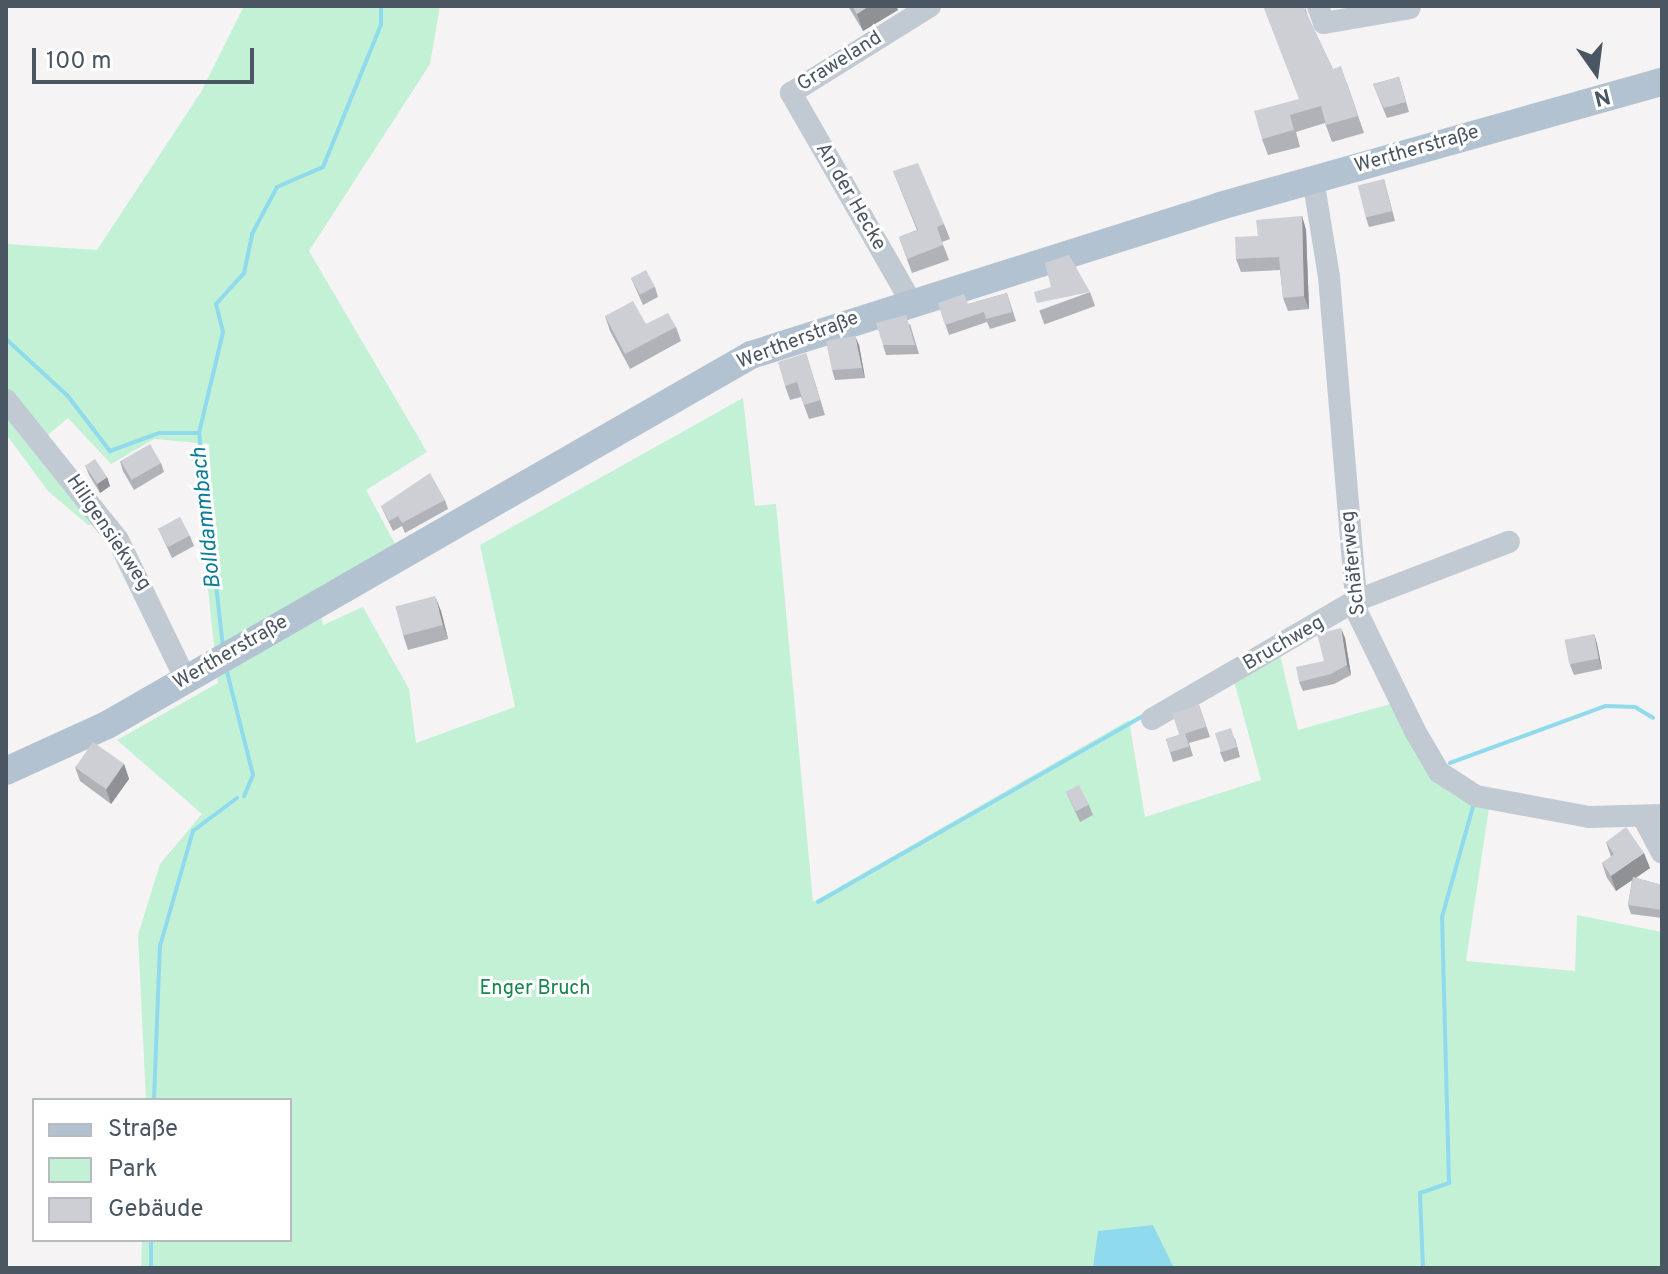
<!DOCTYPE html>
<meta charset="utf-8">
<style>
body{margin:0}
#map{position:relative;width:1668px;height:1274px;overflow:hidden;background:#f5f3f3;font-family:Overpass,sans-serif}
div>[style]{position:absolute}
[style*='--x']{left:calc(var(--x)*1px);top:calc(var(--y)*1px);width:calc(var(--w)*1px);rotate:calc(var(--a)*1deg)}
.green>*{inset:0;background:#c3f1d5}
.water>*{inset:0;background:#90daee}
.stream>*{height:4px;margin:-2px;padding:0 2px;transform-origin:2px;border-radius:2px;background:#90daee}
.minor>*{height:22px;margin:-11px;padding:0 11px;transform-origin:11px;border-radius:11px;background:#c1cad2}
.major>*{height:28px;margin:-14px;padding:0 14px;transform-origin:14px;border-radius:14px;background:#b3c2d1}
.wall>*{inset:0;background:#b0b2b7;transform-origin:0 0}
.shaded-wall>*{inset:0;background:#909195}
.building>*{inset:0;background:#cdcfd5;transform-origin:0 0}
span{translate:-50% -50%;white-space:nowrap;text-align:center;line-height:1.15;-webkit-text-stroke:6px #fff;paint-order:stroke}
.street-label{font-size:20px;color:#4a5661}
.park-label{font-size:20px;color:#17864f}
.water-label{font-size:22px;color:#0c7c9b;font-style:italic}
.frame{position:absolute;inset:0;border:8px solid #4a5661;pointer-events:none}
.legend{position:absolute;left:32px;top:1098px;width:260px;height:144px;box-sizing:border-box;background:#fff;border:2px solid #b7bbc0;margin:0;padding:10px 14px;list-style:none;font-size:24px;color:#4a5661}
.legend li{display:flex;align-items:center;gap:16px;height:40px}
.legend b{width:40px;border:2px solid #b7bbc0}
.north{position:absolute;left:1556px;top:32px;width:80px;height:80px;-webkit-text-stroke:6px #fff;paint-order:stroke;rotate:166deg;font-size:22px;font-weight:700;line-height:32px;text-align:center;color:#4a5661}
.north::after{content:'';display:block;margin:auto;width:28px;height:36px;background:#4a5661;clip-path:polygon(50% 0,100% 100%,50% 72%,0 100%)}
.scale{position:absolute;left:32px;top:48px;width:222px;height:36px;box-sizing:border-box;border:4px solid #4a5661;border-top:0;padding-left:10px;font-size:24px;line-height:28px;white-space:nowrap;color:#4a5661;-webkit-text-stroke:6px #fff;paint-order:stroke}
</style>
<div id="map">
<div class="green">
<div style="clip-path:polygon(244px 6px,440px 6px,430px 64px,309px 251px,427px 452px,366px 490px,399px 551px,318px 596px,323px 625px,363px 607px,409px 689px,416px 743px,515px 707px,480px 545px,743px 398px,755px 506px,776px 504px,813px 902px,1129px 720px,1145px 817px,1261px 780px,1233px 677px,1279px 651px,1298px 730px,1394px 703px,1433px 779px,1489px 808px,1466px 961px,1575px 971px,1577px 915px,1662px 932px,1662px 1268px,141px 1268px,142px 1240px,290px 1240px,290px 1100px,146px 1100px,138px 935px,160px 864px,202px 814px,117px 740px,218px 683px,206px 570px,216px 559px,209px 444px,154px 439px,111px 464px,68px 418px,37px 444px,99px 525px,88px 525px,48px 491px,6px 434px,6px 244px,97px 250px,201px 92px)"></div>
</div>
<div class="water">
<div style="clip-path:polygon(1153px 1225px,1174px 1268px,1093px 1268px,1098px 1231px)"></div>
</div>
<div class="stream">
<div style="--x:6;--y:339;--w:83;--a:42.6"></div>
<div style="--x:67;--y:395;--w:71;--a:52.5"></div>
<div style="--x:110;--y:451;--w:52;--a:-20.2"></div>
<div style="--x:159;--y:433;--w:40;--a:0"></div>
<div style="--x:223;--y:647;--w:215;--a:-96.4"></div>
<div style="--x:199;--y:433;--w:104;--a:-76.6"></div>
<div style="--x:223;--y:332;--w:29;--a:-104"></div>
<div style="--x:216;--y:304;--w:42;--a:-47.9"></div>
<div style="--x:244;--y:273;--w:40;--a:-78"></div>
<div style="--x:252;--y:234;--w:53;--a:-62"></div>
<div style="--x:277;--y:187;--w:50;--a:-23.5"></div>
<div style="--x:323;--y:167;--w:153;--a:-67.8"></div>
<div style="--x:381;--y:25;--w:19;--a:-90"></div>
<div style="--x:226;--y:668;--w:110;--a:75.8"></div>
<div style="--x:253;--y:775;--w:23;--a:113"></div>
<div style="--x:1450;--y:763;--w:166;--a:-20.1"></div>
<div style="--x:1606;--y:706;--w:29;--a:2"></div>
<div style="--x:1635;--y:707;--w:21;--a:31"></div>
<div style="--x:818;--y:902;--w:378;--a:-29.8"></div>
<div style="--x:154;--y:1100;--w:154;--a:-87.8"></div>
<div style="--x:160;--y:946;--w:120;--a:-74"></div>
<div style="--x:193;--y:831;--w:55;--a:-36.9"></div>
<div style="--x:151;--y:1268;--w:28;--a:-90"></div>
<div style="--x:1423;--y:1268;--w:75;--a:-92.3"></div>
<div style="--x:1420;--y:1193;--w:31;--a:-19"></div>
<div style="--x:1449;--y:1183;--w:266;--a:-91.5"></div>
<div style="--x:1442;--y:917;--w:118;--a:-74.3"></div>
</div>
<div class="minor">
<div style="--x:1318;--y:6;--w:18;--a:71"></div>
<div style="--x:1324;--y:23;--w:87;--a:-9.9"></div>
<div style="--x:1313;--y:179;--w:99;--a:80.7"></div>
<div style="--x:1329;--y:277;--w:336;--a:85.2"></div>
<div style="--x:1357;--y:612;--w:132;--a:64"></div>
<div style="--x:1415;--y:731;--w:48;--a:59.7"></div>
<div style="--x:1439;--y:772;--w:44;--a:33"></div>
<div style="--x:1476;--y:796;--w:115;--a:10.5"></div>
<div style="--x:1589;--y:817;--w:73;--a:-1.6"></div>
<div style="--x:910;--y:300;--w:239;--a:-119.9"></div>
<div style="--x:791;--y:93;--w:164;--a:-32"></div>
<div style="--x:6;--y:400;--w:179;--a:51.3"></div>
<div style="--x:118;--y:540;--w:156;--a:64.1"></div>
<div style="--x:1152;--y:719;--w:235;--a:-30.2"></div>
<div style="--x:1355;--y:601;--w:165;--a:-21"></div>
<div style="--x:1644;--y:819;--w:38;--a:62"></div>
</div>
<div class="major">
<div style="--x:6;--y:771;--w:111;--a:-24.5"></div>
<div style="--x:107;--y:725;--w:743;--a:-29.88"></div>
<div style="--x:751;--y:355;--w:492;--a:-17.6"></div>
<div style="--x:1220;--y:206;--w:459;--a:-15.7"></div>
</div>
<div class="wall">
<div style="clip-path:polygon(848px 6px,896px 6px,898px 10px,863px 31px)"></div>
<div style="clip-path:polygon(1305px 6px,1308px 17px,1333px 69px,1347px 83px,1364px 133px,1332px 142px,1325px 123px,1296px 132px,1300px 147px,1268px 155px,1262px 139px,1299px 99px)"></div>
<div style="clip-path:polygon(1399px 77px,1409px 112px,1387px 118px,1373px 84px)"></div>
<div style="clip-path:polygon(893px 171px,944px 224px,950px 239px,942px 242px,949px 260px,912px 273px,899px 237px,917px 230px)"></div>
<div style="clip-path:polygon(1384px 179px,1395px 221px,1369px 227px,1366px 218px)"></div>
<div style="clip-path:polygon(1302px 216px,1306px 230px,1309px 309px,1288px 311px,1283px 298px,1280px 270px,1241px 272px,1236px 259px,1258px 236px)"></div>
<div style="clip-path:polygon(631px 278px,655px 287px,658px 297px,643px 305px)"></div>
<div style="left:1090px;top:292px;width:15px;height:54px;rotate:70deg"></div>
<div style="clip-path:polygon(1007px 293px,1016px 321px,990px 329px,987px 322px,949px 335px,938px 303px,968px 304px)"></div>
<div style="clip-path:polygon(605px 316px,646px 324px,676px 327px,681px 341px,630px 369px,610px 331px)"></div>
<div style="clip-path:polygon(910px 324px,919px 354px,886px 355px,883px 345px)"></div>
<div style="clip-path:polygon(859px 345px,865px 378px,835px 380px,832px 370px)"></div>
<div style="clip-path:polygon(806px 353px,825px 415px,809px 419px,801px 397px,790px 400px,785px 386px)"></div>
<div style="clip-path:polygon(120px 461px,161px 463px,164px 472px,134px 490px,123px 471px)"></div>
<div style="clip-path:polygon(85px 465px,107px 477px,110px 486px,100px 493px,89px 475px)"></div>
<div style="clip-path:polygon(445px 500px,448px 509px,405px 533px,402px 526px,393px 531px,381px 506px)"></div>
<div style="clip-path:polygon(158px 528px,190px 536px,194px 546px,172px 558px)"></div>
<div style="clip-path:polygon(441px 611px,448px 639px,408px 650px,403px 635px)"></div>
<div style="clip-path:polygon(1594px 634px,1597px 644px,1602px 669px,1574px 675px,1570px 665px)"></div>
<div style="clip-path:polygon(1345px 638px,1351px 675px,1334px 684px,1303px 691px,1299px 682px,1324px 661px)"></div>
<div style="clip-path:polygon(1199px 705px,1210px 737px,1189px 743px,1193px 756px,1173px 762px,1166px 739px,1180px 735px)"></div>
<div style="clip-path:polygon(1235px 738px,1240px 757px,1224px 762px,1220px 752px)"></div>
<div style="clip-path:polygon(124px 764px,129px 779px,111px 804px,80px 781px,75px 767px)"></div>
<div style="clip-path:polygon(1066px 792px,1089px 805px,1093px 815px,1080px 822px)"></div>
<div style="clip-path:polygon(1606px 842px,1650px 868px,1636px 878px,1662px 885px,1662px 918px,1631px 914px,1628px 905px,1632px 880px,1616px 891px,1607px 878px,1602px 863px,1611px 857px)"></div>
</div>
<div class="shaded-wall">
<div style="clip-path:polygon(869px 6px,896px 6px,898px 10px,863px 31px,857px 14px)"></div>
<div style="clip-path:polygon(1302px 216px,1306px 230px,1309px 309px,1304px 296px)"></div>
<div style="clip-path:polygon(855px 336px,859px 345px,865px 378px,862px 368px)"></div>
<div style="clip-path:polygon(107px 477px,110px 486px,100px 493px,97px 483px)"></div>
<div style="clip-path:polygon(435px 596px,441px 611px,448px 639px,443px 625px)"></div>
<div style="clip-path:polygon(1341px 628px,1345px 638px,1351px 675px,1347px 665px)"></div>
<div style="clip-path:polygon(1594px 634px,1597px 644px,1602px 669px,1599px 659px)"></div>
<div style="clip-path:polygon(124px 764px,129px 779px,111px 804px,106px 789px)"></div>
<div style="clip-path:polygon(1644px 853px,1650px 868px,1616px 891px,1611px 876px)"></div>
</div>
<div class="building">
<div style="clip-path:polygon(852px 6px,869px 6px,857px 14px)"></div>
<div style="clip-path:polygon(1263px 6px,1303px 6px,1333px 69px,1341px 66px,1358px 116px,1326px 125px,1321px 106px,1290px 115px,1294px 130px,1262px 139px,1254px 111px,1299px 99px)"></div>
<div style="clip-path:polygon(1399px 77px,1406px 102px,1384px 108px,1373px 84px)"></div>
<div style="clip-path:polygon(918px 163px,944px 224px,937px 227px,943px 245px,907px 259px,899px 237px,918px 230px,893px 171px)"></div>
<div style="left:1384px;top:179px;width:33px;height:27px;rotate:76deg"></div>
<div style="clip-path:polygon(1302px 216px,1304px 296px,1283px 298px,1279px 257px,1236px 259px,1235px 237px,1258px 236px,1256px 220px)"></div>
<div style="clip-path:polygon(1069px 255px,1090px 292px,1037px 303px,1034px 292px,1051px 287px,1045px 263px)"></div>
<div style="left:646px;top:270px;width:19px;height:17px;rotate:62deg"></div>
<div style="clip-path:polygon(1007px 293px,1012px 312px,986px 319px,984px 312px,945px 325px,938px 303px,964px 294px,968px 304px)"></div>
<div style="clip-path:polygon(633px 301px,646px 324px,668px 313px,676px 327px,625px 354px,605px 316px)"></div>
<div style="clip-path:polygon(906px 315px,915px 345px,883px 345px,876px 323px)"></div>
<div style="clip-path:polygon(855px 336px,862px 368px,832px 370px,826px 341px)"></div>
<div style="clip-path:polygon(806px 353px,820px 400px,804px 405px,797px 382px,785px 386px,778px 362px)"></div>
<div style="left:150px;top:444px;width:22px;height:34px;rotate:60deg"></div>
<div style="left:95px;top:459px;width:22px;height:12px;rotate:56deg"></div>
<div style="clip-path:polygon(430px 473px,445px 500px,402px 523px,398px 516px,389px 521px,381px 506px)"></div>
<div style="left:180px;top:517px;width:21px;height:25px;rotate:62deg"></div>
<div style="left:435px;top:596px;width:30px;height:41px;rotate:75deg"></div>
<div style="clip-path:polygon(1341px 628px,1347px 665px,1331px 674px,1299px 682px,1296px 667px,1324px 661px,1317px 634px)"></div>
<div style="left:1594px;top:634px;width:25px;height:30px;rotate:79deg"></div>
<div style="left:1199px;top:705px;width:23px;height:28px;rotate:72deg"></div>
<div style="left:1231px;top:728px;width:20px;height:17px;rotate:72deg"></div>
<div style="left:1185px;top:733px;width:14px;height:20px;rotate:73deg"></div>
<div style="left:93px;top:742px;width:38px;height:31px;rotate:35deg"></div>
<div style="left:1079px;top:785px;width:22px;height:15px;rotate:63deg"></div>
<div style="clip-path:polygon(1626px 827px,1644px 853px,1611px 876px,1602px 863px,1614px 854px,1606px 842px)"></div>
<div style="clip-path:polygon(1633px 877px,1662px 885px,1662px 910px,1628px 905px)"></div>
</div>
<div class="street-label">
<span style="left:840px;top:62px;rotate:-32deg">Graweland</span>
<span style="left:1417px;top:150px;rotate:-16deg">Wertherstraße</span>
<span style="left:850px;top:197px;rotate:60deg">An der Hecke</span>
<span style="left:798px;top:341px;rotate:-21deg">Wertherstraße</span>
<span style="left:108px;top:533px;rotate:56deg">Hiligensiekweg</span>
<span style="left:1354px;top:563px;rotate:-96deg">Schäferweg</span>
<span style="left:1284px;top:644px;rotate:-30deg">Bruchweg</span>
<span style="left:231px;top:653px;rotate:-30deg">Wertherstraße</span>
</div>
<div class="park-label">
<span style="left:535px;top:989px">Enger Bruch</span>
</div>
<div class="water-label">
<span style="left:207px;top:518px;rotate:-96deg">Bolldammbach</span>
</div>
<div class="frame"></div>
<ul class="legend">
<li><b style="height:10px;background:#b3c2d1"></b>Straße</li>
<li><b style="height:22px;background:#c3f1d5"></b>Park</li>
<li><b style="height:22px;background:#cdcfd5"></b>Gebäude</li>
</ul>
<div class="north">N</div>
<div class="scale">100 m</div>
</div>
